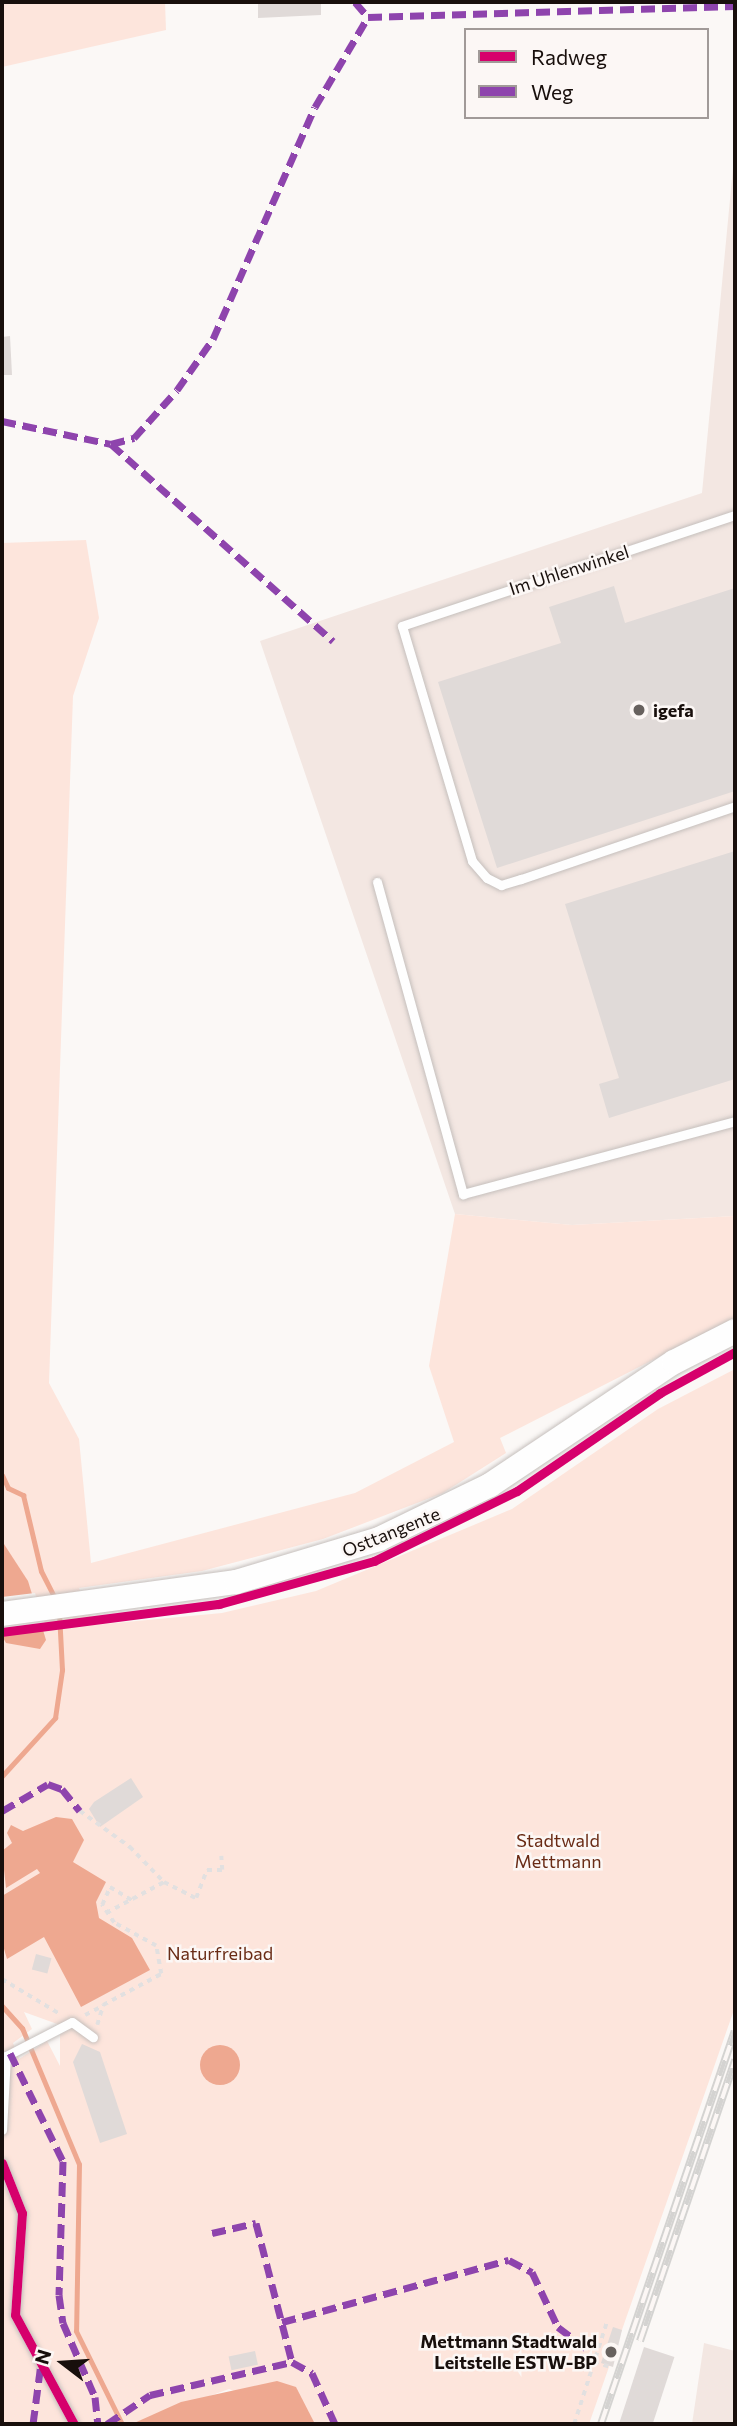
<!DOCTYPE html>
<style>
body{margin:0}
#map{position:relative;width:737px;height:2426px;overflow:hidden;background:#fbf8f6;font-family:Commissioner,sans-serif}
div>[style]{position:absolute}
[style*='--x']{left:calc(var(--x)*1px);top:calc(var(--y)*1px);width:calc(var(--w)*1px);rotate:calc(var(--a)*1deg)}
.built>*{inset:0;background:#f3e7e2}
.green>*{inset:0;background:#fde5dc}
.water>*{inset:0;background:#eea890}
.round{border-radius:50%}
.pier>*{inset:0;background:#fbf8f6}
.stream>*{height:5px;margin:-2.5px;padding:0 2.5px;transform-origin:2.5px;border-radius:2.5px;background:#eea890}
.building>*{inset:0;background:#e0dad8;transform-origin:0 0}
.path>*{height:3.5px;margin-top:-1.75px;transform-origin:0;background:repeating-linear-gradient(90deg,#e2e0e0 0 5px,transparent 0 10px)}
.roads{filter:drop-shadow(0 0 2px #c5bfbc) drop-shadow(0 0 2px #c5bfbc)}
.service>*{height:9px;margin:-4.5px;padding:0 4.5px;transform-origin:4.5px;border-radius:4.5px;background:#fefefe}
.secondary>*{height:24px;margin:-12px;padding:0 12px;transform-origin:12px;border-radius:12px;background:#fefefe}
.rail>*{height:8px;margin-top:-4px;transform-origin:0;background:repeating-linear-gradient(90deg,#fcf7f5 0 16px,#d4d3d1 0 32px);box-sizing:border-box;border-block:2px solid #d4d3d1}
.quiet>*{height:7px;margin-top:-3.5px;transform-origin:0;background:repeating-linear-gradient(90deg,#8e44ad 0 14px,transparent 0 21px)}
.cycleway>*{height:9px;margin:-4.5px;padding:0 4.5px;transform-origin:4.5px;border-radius:4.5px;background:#d6006c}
.dots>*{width:19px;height:19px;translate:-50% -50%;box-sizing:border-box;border:4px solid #fcf7f5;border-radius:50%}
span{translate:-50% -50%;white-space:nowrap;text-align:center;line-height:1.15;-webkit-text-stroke:5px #fcf7f5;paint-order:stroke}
.street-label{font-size:18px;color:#180f0c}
.poi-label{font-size:18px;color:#180f0c;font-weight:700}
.left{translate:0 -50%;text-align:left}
.right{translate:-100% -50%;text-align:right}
.park-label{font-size:18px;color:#692b15}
.frame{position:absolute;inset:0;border:4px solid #180f0c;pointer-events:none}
.legend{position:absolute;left:464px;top:28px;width:245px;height:91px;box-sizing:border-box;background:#fcf7f5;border:2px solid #a19a98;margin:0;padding:9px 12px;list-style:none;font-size:21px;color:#180f0c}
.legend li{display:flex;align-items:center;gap:14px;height:35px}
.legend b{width:35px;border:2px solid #a19a98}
.north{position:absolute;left:28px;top:2328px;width:70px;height:70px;-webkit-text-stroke:5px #fcf7f5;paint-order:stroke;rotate:287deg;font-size:19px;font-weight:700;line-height:28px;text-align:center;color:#180f0c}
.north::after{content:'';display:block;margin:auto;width:24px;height:32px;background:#180f0c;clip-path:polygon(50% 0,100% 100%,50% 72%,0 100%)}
</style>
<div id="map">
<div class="built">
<div style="clip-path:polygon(735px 147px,735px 1216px,572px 1225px,455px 1214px,260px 641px,702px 493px)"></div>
<div style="clip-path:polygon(704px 2343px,735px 2351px,735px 2424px,692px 2424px)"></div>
</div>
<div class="green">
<div style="clip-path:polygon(2px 2px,165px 2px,166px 30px,2px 67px)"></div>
<div style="clip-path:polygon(evenodd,86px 540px,99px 618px,73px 696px,49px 1383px,79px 1439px,91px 1563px,355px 1493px,454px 1442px,429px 1366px,455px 1214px,572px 1225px,735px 1216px,735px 1318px,500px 1438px,506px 1453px,443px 1493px,323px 1539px,202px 1571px,79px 1588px,94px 1625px,222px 1613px,316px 1591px,512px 1509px,658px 1409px,735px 1369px,735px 2007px,589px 2424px,315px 2424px,229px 2389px,132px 2424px,2px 2424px,2px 543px,86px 540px,24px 2012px,60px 2025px,60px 2066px,47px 2041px,19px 2059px,13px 2043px,32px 2029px,24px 2012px)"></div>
</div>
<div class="water">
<div style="clip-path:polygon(2px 1541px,28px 1581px,46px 1640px,40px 1649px,6px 1643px,2px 1636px)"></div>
<div style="clip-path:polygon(56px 1817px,72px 1819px,84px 1840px,73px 1862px,106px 1882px,96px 1902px,99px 1918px,132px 1938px,150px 1970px,81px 2007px,44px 1937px,7px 1959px,2px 1942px,2px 1896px,40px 1873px,37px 1869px,6px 1888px,2px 1851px,12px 1843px,7px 1833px,11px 1825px,23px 1831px)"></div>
<div class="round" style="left:200px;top:2045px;width:40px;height:40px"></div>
<div style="clip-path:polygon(277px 2381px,296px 2387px,315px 2424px,132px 2424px,181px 2402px)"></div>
</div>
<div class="pier">
<div style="clip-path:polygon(35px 1593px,47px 1630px,2px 1636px,2px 1597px)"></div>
</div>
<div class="stream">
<div style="--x:2;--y:1475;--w:14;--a:65"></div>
<div style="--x:8;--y:1488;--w:17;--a:25"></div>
<div style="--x:23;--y:1495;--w:78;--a:76.7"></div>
<div style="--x:41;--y:1571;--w:33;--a:63"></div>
<div style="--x:2;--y:1776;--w:79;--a:-47.6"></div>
<div style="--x:55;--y:1718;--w:49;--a:-81.7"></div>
<div style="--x:62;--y:1670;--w:57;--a:-93"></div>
<div style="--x:2;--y:2006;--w:30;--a:48"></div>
<div style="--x:22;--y:2028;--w:147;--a:67.3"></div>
<div style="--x:79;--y:2164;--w:167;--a:91"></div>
<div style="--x:76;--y:2331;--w:104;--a:63.7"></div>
</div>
<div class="building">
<div style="clip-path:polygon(258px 2px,321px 2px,321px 15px,258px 18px)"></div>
<div style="clip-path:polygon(10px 336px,12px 375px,2px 375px,2px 337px)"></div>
<div style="clip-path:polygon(614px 586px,625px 623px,735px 588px,735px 791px,497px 868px,438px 682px,561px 643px,549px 607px)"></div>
<div style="clip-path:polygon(735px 851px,735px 1079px,609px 1118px,599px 1084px,619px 1078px,565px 904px)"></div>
<div style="clip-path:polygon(131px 1778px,143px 1797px,100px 1827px,89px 1809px,94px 1802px)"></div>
<div style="left:36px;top:1954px;width:16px;height:16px;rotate:15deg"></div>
<div style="clip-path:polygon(82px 2044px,100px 2052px,127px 2134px,100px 2143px,73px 2062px)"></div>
<div style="clip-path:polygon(613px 2327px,622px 2330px,613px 2367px,601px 2363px)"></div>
<div style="left:644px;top:2347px;width:32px;height:81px;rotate:18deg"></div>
<div style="left:255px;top:2351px;width:14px;height:27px;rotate:78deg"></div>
</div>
<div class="path">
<div style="--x:80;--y:1811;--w:62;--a:35.8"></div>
<div style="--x:130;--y:1847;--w:49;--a:45.8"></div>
<div style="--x:106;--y:1913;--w:66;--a:-28.1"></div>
<div style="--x:164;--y:1882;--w:36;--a:27"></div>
<div style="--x:196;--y:1898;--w:30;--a:-69"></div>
<div style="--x:207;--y:1870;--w:15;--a:0"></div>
<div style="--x:222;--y:1870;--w:14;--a:-94"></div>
<div style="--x:2;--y:1979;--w:68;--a:31.1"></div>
<div style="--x:85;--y:2015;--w:20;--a:-27"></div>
<div style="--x:97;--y:2025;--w:21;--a:-73"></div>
<div style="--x:103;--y:2005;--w:66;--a:-28.1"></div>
<div style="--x:161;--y:1974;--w:28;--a:-100"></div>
<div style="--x:156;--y:1946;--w:48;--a:-151.3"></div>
<div style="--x:114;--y:1923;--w:22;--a:-124"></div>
<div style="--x:102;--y:1905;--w:20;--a:-66"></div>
<div style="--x:110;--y:1887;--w:26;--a:31"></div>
<div style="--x:594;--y:2362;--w:17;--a:17"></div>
<div style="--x:574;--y:2424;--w:108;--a:-72.2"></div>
</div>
<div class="roads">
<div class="service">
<div style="--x:735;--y:515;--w:351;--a:161.6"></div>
<div style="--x:402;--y:626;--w:245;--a:73.4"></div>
<div style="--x:472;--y:861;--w:23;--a:49"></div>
<div style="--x:487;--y:878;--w:16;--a:27"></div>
<div style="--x:501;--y:885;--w:21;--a:-17"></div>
<div style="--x:521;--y:879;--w:226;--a:-18.8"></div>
<div style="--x:377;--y:882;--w:324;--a:74.6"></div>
<div style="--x:463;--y:1194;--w:282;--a:-15"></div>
<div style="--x:2;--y:2130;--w:74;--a:-86.9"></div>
<div style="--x:6;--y:2056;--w:74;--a:-27.3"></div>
<div style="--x:72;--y:2022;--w:26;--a:36"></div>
<div style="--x:2;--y:2163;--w:54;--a:68.2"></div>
<div style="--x:22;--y:2213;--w:102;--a:93.9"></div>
<div style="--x:15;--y:2315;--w:124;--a:61.6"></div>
</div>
<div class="secondary">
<div style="--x:2;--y:1614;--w:236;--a:-7.8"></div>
<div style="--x:236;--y:1582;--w:149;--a:-16.7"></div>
<div style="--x:379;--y:1539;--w:123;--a:-25.9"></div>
<div style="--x:490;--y:1485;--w:221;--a:-33.8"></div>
<div style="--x:674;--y:1362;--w:68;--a:-26.9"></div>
</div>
</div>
<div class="rail">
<div style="--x:640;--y:2341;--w:297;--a:-71.3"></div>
<div style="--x:601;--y:2424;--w:415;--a:-71.2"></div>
</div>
<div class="quiet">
<div style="--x:355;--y:2;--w:20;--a:49"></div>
<div style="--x:368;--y:17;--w:367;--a:-1.7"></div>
<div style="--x:2;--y:421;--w:111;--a:11.9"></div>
<div style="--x:111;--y:444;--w:24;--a:-15"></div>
<div style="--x:134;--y:438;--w:64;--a:-48.1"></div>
<div style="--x:177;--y:390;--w:62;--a:-54.8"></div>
<div style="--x:213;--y:339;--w:253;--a:-66.3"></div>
<div style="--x:315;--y:107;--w:104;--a:-59.5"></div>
<div style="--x:111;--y:444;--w:297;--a:41.6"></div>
<div style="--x:2;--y:1811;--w:53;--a:-30.4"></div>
<div style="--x:48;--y:1784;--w:15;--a:20"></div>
<div style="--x:62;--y:1789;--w:28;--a:51"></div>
<div style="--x:10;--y:2053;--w:120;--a:63.9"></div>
<div style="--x:63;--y:2161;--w:134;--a:91.7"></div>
<div style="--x:59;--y:2295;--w:28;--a:82"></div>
<div style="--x:63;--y:2323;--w:81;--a:66.6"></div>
<div style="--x:95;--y:2397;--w:27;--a:84"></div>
<div style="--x:212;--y:2233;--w:45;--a:-12.8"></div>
<div style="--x:256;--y:2223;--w:144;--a:75.5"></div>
<div style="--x:282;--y:2322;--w:235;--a:-15.3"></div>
<div style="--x:509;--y:2260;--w:26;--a:28"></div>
<div style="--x:532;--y:2272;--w:61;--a:64.7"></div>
<div style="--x:558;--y:2327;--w:38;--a:37"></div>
<div style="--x:33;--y:2424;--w:62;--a:-82.5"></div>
<div style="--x:107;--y:2424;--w:52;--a:-34"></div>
<div style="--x:150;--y:2395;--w:146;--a:-13.1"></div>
<div style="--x:292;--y:2362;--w:23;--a:29"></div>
<div style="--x:312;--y:2373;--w:56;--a:65.7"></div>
</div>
<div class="cycleway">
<div style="--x:2;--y:1632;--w:219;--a:-7.4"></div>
<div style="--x:219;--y:1604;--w:161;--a:-15.5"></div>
<div style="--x:374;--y:1561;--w:159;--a:-26.1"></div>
<div style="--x:517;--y:1491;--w:173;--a:-34.4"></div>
<div style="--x:660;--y:1393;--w:85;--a:-28.7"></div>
<div style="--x:2;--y:2163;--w:54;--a:68.2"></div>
<div style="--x:22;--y:2213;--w:102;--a:93.9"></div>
<div style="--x:15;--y:2315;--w:124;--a:61.6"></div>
</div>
<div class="dots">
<div style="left:639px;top:710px;background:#67615e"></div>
<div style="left:611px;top:2352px;background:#67615e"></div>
</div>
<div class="street-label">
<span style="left:569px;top:570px;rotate:-18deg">Im Uhlenwinkel</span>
<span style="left:391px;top:1532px;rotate:-22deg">Osttangente</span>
</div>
<div class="poi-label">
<span class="left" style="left:653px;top:710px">igefa</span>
<span class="right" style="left:597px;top:2352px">Mettmann Stadtwald<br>Leitstelle ESTW-BP</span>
</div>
<div class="park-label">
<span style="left:558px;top:1851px">Stadtwald<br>Mettmann</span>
<span style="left:220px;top:1953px">Naturfreibad</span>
</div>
<div class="frame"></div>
<ul class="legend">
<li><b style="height:9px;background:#d6006c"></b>Radweg</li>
<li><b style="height:9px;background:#8e44ad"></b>Weg</li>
</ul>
<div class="north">N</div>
</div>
